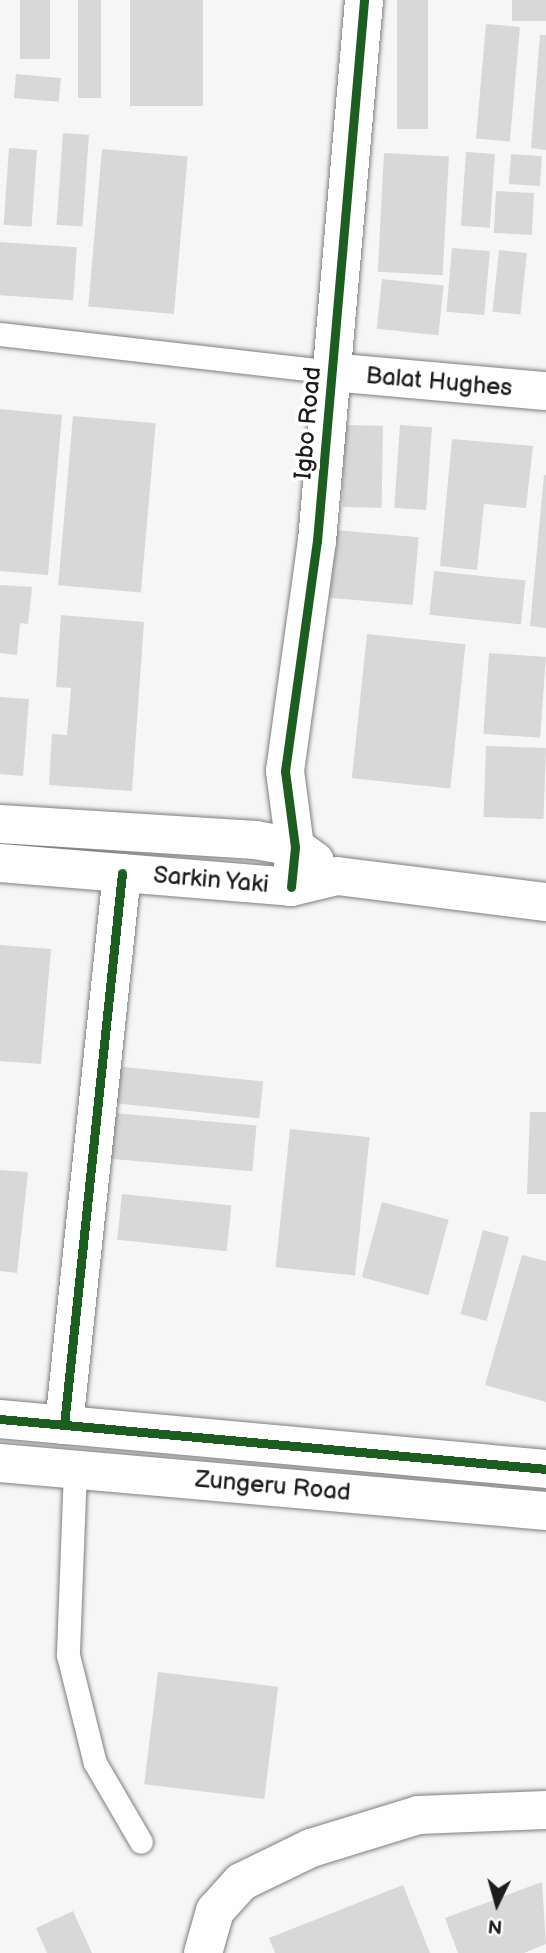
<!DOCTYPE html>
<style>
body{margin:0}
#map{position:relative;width:546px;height:1953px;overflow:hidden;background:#f6f6f6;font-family:"Balsamiq Sans",sans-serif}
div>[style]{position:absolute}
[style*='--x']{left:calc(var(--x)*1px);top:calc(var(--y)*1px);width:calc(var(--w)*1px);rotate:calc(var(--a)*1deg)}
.building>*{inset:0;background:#d8d8d8;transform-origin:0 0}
.roads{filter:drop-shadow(0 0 2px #7e7e7e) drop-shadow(0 0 2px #7e7e7e)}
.service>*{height:23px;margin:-11.5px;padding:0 11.5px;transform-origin:11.5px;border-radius:11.5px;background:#fefefe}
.minor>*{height:38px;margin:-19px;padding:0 19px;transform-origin:19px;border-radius:19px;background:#fefefe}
.tertiary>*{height:38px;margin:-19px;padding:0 19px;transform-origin:19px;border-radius:19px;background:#fefefe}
.cycleway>*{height:9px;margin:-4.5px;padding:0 4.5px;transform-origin:4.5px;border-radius:4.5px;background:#1b5e20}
span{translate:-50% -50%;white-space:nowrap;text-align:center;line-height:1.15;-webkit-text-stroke:7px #fff;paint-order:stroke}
.street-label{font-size:24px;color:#1c1c1c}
.north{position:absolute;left:462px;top:1869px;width:70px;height:70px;-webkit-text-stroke:5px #fff;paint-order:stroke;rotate:185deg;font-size:19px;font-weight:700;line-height:28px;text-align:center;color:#1c1c1c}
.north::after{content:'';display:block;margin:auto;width:24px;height:32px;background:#1c1c1c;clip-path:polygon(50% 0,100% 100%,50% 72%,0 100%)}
</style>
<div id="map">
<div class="building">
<div style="left:20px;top:0;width:30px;height:59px"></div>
<div style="left:78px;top:0;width:23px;height:98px"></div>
<div style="left:130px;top:0;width:73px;height:106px"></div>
<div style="left:397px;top:0;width:31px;height:129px"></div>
<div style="left:512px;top:0;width:34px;height:21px"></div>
<div style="left:486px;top:24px;width:34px;height:115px;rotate:5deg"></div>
<div style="clip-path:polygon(540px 35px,546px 35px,546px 150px,531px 148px)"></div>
<div style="left:16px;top:74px;width:45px;height:24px;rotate:5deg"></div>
<div style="left:63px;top:133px;width:26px;height:92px;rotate:4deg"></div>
<div style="left:9px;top:148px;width:28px;height:77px;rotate:4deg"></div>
<div style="left:102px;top:149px;width:86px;height:158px;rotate:5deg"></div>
<div style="left:466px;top:152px;width:29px;height:74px;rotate:4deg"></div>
<div style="left:384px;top:153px;width:65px;height:119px;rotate:3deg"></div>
<div style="left:511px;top:154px;width:31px;height:30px;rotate:4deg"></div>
<div style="left:496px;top:191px;width:38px;height:42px;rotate:3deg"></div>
<div style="left:0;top:242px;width:77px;height:53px;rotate:4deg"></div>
<div style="left:452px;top:248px;width:38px;height:64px;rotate:5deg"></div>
<div style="left:499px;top:250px;width:28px;height:62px;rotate:6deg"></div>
<div style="left:382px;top:279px;width:62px;height:50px;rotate:6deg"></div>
<div style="clip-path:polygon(0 409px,62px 415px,48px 575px,0 571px)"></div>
<div style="left:73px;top:416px;width:83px;height:170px;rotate:5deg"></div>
<div style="left:344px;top:425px;width:39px;height:82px;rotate:1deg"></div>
<div style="left:400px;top:425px;width:32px;height:83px;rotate:4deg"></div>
<div style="clip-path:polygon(452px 439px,533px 446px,526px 508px,484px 504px,477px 570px,440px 566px)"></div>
<div style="clip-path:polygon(544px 475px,546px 475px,546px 628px,530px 626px)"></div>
<div style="left:335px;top:530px;width:84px;height:68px;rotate:5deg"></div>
<div style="left:434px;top:571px;width:92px;height:44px;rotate:6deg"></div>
<div style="clip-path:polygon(0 585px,32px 587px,28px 624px,20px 623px,17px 655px,0 653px)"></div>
<div style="clip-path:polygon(61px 615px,144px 622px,132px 791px,49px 785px,52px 734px,67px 735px,71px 688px,56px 687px)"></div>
<div style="left:367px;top:634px;width:99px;height:145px;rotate:6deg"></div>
<div style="left:489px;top:653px;width:57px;height:81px;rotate:4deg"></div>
<div style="clip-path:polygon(0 697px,29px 699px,23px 776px,0 774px)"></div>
<div style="left:486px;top:746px;width:60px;height:71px;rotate:2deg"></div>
<div style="clip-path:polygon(0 945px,51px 949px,41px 1064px,0 1061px)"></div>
<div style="left:115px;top:1066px;width:149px;height:37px;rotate:6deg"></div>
<div style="clip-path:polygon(530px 1112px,546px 1112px,546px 1194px,527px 1194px)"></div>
<div style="left:114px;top:1113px;width:143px;height:46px;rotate:5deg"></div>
<div style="left:290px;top:1129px;width:80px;height:139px;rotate:6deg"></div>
<div style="clip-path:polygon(0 1170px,28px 1172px,17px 1273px,0 1271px)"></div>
<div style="left:122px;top:1194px;width:110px;height:46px;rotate:6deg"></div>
<div style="left:382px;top:1202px;width:69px;height:78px;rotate:15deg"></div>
<div style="left:483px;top:1230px;width:27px;height:87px;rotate:15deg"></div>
<div style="clip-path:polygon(522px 1255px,546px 1261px,546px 1402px,485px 1385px)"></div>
<div style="left:158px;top:1672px;width:121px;height:113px;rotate:7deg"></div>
<div style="clip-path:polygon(542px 1882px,546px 1944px,524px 1953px,458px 1953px,445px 1918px)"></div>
<div style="clip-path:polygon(403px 1885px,430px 1953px,275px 1953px,269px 1938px)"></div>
<div style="clip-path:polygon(73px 1911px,92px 1953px,47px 1953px,36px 1928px)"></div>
</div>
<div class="roads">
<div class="service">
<div style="--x:0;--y:334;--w:333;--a:6.5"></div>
<div style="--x:75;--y:1469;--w:186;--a:92.2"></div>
<div style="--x:68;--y:1655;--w:111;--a:76"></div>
<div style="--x:95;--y:1763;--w:91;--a:59.8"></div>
</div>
<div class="minor">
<div style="--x:331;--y:372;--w:216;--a:5.1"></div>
<div style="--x:64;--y:1425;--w:555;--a:-84"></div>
<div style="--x:203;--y:1953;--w:44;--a:-74.1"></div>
<div style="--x:215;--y:1911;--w:39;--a:-48"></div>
<div style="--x:241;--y:1882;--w:78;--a:-25.9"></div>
<div style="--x:311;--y:1848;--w:112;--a:-17.1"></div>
<div style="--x:418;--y:1815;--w:128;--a:-2.2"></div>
</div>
<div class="tertiary">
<div style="--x:0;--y:824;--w:256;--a:3.6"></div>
<div style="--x:255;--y:840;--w:41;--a:9.9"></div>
<div style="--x:295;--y:847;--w:24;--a:35"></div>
<div style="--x:0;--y:863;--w:292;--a:4.7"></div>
<div style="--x:291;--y:887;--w:47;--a:-13.4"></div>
<div style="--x:337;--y:876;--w:211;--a:7.1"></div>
<div style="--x:291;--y:887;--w:40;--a:-84.3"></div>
<div style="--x:295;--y:847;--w:77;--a:-97.5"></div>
<div style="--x:285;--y:771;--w:232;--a:-82.1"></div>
<div style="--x:317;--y:541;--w:543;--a:-85.03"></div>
<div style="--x:0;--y:1419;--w:548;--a:5.23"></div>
<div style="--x:0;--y:1463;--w:548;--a:5.02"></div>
</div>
</div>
<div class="cycleway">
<div style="--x:291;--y:887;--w:40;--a:-84.3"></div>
<div style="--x:295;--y:847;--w:77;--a:-97.5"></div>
<div style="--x:285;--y:771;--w:232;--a:-82.1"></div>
<div style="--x:317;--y:541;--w:543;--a:-85.03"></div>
<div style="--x:0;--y:1419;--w:548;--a:5.23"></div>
<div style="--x:64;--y:1425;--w:555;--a:-84"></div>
</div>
<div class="street-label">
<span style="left:439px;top:382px;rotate:5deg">Balat Hughes</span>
<span style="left:308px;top:423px;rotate:-85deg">Igbo Road</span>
<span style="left:211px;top:880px;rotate:5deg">Sarkin Yaki</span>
<span style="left:273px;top:1486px;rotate:5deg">Zungeru Road</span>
</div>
<div class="north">N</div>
</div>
